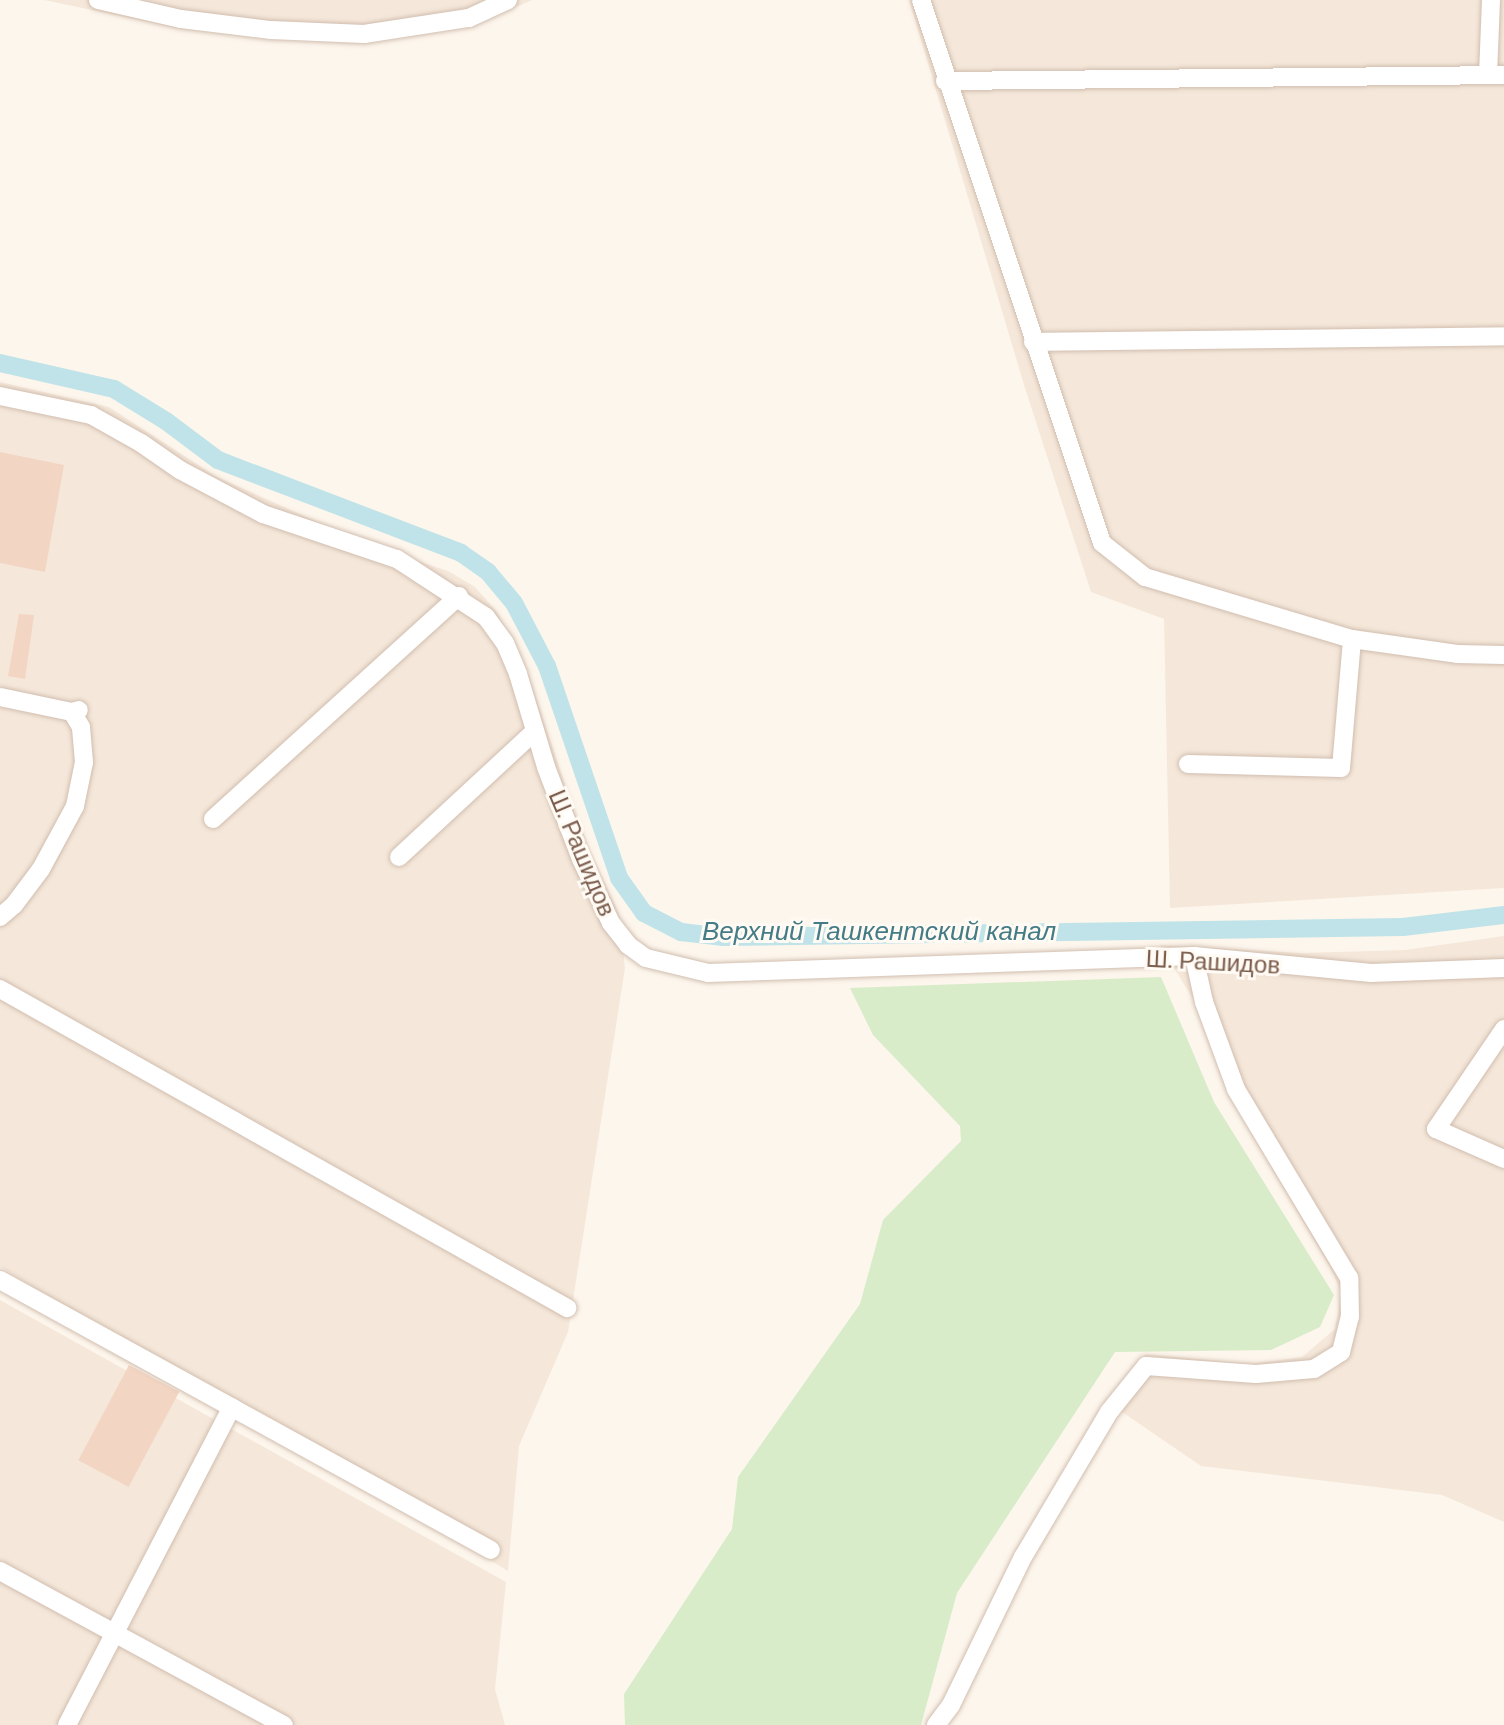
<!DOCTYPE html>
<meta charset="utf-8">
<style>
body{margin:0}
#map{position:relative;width:1504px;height:1725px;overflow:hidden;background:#fdf6ec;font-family:"DM Sans",sans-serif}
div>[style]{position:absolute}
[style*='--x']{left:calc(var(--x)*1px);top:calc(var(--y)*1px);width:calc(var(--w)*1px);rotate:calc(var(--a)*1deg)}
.residential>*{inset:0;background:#f5e8da}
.green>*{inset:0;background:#d8ecc9}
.canal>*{height:18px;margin:-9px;padding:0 9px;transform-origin:9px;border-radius:9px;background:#bfe3e8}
.building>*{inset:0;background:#f3d5c3;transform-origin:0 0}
.roads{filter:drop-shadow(0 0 2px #d1beb0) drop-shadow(0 0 2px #d1beb0)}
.minor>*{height:18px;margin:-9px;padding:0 9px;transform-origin:9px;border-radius:9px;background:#fff}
span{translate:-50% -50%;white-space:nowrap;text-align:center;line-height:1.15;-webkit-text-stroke:6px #fffaf3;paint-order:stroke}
.street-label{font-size:24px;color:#7a5c4d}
.water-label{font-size:26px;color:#437c86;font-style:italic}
</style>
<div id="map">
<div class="residential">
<div style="clip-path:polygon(44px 0,532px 0,477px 24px,362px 41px,182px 29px)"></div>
<div style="clip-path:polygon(909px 0,1504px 0,1504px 888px,1170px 908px,1164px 619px,1091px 592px,1025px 388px)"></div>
<div style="clip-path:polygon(0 382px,109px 407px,217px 477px,372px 546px,448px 571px,475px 587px,498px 613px,528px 674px,576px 817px,619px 914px,625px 968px,568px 1332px,519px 1446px,508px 1571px,0 1267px)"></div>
<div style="clip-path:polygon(1504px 936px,1504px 1522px,1442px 1495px,1201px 1466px,1109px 1403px,1146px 1354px,1251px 1364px,1302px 1357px,1335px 1329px,1341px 1292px,1330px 1267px,1228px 1094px,1195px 1002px,1160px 945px,1301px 953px,1405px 950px)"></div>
<div style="clip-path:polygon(0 1300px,506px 1582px,495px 1689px,505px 1725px,0 1725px)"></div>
</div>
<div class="green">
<div style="clip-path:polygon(1161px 977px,1214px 1102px,1334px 1295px,1320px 1327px,1271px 1350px,1115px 1352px,957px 1593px,921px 1725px,625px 1725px,624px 1694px,732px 1529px,738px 1477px,860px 1304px,883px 1220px,961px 1141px,960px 1126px,873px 1035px,850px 988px)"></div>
</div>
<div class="canal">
<div style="--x:0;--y:363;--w:117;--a:12.8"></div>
<div style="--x:114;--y:389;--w:61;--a:31.6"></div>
<div style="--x:166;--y:421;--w:65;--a:36.9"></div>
<div style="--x:218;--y:460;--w:260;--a:20.9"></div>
<div style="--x:461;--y:553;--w:33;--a:35"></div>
<div style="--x:488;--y:572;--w:40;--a:50"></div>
<div style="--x:514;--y:603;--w:71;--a:62.4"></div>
<div style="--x:547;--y:666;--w:224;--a:71.2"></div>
<div style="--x:619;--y:878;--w:43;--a:54.5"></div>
<div style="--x:644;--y:913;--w:42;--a:27.2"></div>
<div style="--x:681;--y:932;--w:43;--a:6.6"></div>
<div style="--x:724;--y:937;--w:679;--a:-0.84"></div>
<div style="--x:1403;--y:927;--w:102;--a:-6.8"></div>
</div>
<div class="building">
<div style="clip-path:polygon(0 452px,64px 465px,45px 572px,0 563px)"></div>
<div style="clip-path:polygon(19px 614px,34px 615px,25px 679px,8px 676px)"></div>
<div style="left:129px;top:1365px;width:57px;height:108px;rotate:28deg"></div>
</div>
<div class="roads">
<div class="minor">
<div style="--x:98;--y:0;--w:85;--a:12.9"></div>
<div style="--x:181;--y:19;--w:91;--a:7"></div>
<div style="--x:271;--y:30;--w:93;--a:2.5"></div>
<div style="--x:364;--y:34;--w:106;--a:-8.7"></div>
<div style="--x:469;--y:18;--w:43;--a:-24.8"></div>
<div style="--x:921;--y:0;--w:572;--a:71.57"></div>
<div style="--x:1102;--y:543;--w:55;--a:38.3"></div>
<div style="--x:1145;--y:577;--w:216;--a:16.7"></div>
<div style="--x:1352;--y:639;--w:106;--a:8.1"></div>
<div style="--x:1457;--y:654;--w:47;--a:1.2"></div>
<div style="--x:1488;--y:75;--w:75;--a:-87.7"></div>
<div style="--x:945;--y:81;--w:559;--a:-0.61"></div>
<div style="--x:1033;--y:342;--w:471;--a:-0.7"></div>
<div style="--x:0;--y:396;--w:93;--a:11.8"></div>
<div style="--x:91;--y:415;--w:57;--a:29.2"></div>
<div style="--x:141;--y:443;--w:47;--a:34.7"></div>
<div style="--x:180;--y:470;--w:94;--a:27.9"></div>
<div style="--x:263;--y:514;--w:141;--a:18.6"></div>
<div style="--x:397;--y:559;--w:106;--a:33.1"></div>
<div style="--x:486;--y:617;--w:32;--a:54"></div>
<div style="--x:505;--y:643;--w:34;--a:67"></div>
<div style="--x:518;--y:674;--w:97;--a:73.2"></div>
<div style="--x:546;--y:767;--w:98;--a:69.2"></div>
<div style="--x:581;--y:859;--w:71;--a:64.9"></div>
<div style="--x:611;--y:923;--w:28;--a:52"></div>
<div style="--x:628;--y:945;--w:22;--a:36"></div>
<div style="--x:646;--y:958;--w:64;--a:13.6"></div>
<div style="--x:708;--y:973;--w:486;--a:-2"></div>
<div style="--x:1194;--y:956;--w:178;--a:5.5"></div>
<div style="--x:1371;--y:973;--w:133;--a:-2.2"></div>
<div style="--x:0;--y:697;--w:74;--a:11.8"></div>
<div style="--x:1188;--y:764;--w:153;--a:1.5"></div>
<div style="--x:1341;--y:768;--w:129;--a:-85.1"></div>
<div style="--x:213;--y:819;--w:332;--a:-42.2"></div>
<div style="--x:399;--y:857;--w:185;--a:-42.8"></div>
<div style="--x:0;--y:917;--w:18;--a:-41"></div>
<div style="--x:14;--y:905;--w:45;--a:-53.1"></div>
<div style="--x:41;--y:869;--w:72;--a:-61.6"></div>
<div style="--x:75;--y:806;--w:45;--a:-78.4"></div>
<div style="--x:84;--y:762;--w:35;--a:-95"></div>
<div style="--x:81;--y:727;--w:17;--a:-121"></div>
<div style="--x:72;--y:712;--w:7;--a:-16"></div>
<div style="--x:0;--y:989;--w:651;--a:29.36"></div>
<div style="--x:1504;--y:1029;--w:121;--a:124.2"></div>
<div style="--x:1436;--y:1129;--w:74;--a:23.8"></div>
<div style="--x:0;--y:1280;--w:560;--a:28.81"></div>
<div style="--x:0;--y:1571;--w:323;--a:28.5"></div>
<div style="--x:67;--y:1725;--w:358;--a:-62.6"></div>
<div style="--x:936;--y:1725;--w:25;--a:-53"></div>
<div style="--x:951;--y:1705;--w:165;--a:-64.1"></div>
<div style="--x:1023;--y:1557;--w:169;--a:-59.3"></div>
<div style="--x:1109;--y:1412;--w:59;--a:-51.2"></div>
<div style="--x:1146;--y:1366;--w:110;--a:4.2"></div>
<div style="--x:1256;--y:1374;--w:58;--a:-4.9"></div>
<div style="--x:1314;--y:1369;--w:32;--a:-32"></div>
<div style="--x:1341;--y:1352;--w:36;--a:-76"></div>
<div style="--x:1350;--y:1317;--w:39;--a:-91"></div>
<div style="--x:1349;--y:1278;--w:220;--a:-120.9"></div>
<div style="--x:1236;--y:1089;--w:93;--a:-110.2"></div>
<div style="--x:1204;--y:1002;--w:47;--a:-102.3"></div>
</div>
</div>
<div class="street-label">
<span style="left:582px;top:853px;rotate:67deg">Ш. Рашидов</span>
<span style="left:1213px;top:962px;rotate:3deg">Ш. Рашидов</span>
</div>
<div class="water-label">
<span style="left:879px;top:932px">Верхний Ташкентский канал</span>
</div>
</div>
